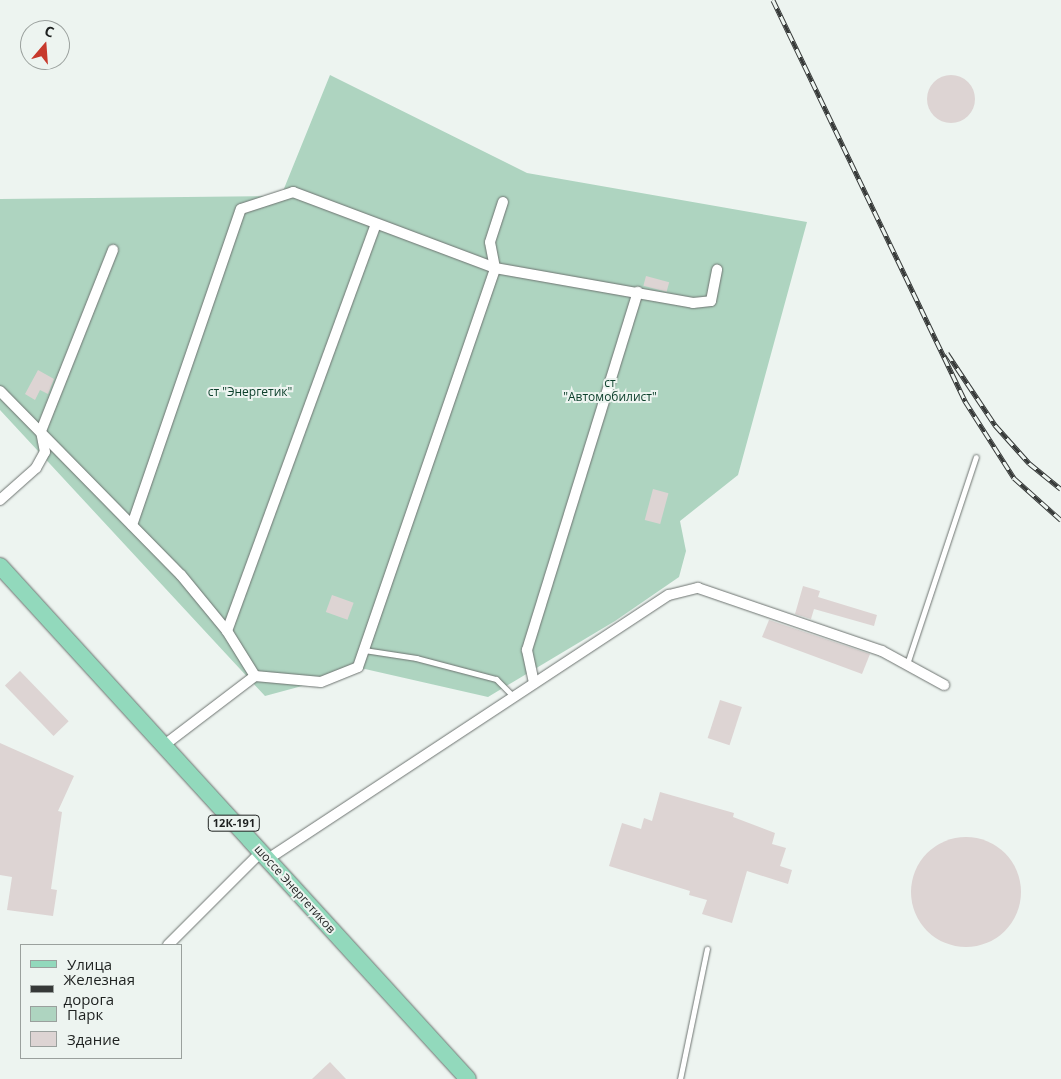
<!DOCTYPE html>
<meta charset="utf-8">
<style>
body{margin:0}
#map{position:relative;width:1061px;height:1079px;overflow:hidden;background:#edf4f0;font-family:"Open Sans",sans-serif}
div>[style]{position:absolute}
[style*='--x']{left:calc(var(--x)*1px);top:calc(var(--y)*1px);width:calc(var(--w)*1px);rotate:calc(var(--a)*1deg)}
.green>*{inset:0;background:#aed4c0}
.building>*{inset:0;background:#ddd4d3;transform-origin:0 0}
.round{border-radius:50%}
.roads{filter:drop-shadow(0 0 1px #6d7370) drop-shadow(0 0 1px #6d7370)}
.lane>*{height:5px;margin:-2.5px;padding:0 2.5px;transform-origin:2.5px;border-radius:2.5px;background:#fff}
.street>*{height:10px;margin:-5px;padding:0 5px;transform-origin:5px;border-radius:5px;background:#fff}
.primary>*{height:16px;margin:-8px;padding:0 8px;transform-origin:8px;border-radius:8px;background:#92d9bc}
.rail>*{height:5px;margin-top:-2.5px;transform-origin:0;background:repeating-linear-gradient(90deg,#edf4f0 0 9px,#363938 0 18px);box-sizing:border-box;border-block:1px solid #363938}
span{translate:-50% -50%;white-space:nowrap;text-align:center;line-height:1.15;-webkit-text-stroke:4px #edf4f0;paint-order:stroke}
.shield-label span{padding:1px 4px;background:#edf4f0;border:1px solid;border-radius:4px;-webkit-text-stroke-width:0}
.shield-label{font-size:11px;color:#1e2120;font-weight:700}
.park-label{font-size:12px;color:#0d402c}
.street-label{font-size:12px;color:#1e2120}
.legend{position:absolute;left:20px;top:944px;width:162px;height:115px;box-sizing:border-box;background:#edf4f0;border:1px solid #9aa09d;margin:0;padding:6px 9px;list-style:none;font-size:15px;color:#1e2120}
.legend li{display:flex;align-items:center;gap:10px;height:25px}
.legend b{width:25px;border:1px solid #9aa09d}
.north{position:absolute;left:20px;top:20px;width:50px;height:50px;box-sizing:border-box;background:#edf4f0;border:1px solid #9aa09d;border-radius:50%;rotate:18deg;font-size:14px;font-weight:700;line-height:20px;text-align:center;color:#1e2120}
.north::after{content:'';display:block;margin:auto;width:18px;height:22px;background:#c7392c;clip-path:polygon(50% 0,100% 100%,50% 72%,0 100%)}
</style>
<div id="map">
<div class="green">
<div style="clip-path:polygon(330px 75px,527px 173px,807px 222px,738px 475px,680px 521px,686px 551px,679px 577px,615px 621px,488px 697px,365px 669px,265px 696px,0 410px,0 199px,281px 196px)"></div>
</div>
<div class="building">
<div class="round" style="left:927px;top:75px;width:48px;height:48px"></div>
<div style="left:646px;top:276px;width:24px;height:10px;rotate:15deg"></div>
<div style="clip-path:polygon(38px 370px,54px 379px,48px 394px,40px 390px,35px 400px,25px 394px)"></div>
<div style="left:653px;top:489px;width:16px;height:32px;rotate:15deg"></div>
<div style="clip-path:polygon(803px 586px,820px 591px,818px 597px,877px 615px,874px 626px,814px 609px,811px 619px,795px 614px)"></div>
<div style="left:332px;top:595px;width:23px;height:18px;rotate:20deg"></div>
<div style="clip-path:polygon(769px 620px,870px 654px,862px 674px,762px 637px)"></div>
<div style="left:20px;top:671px;width:70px;height:21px;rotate:46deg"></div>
<div style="left:720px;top:700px;width:23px;height:40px;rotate:18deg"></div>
<div style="clip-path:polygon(0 743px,74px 776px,58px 811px,62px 812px,51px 889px,57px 890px,53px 916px,7px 910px,12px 877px,0 875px)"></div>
<div style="clip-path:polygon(660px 792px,734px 813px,733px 817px,775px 833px,772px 844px,786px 848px,780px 866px,792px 870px,788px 884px,747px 871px,732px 923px,702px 914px,707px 900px,689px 895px,690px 891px,609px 866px,622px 823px,641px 829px,644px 818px,652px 821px)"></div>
<div class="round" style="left:911px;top:837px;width:110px;height:110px"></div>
<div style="clip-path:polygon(330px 1062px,346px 1079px,312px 1079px)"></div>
</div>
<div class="roads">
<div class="lane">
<div style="--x:364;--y:650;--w:53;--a:8.7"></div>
<div style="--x:416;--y:658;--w:83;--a:14.7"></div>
<div style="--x:496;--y:679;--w:25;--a:45"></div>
<div style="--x:907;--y:664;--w:218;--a:-71.6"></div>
<div style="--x:680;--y:1079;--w:133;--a:-78.3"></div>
</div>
<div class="street">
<div style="--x:0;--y:391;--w:258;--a:45.5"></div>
<div style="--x:181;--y:575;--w:72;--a:50.6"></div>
<div style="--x:0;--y:500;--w:48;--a:-41.6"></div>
<div style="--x:36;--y:468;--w:18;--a:-61"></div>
<div style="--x:45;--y:452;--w:21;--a:-101"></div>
<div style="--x:41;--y:431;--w:195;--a:-68.3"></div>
<div style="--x:132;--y:525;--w:334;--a:-71"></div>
<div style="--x:241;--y:209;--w:55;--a:-18.1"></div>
<div style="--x:293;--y:192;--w:216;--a:20.6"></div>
<div style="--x:495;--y:268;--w:201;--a:10"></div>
<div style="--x:693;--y:303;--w:18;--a:-6"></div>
<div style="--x:711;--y:301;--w:32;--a:-79"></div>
<div style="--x:255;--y:676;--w:66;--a:5.2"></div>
<div style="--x:321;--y:682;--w:40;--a:-22"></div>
<div style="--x:358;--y:667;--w:422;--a:-71"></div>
<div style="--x:495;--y:268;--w:26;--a:-101"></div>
<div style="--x:490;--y:242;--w:42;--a:-72"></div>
<div style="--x:534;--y:683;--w:34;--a:-102"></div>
<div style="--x:527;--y:650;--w:375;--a:-72.8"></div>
<div style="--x:163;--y:746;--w:116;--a:-37.3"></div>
<div style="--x:255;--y:676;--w:53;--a:-121.9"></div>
<div style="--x:227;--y:631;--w:431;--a:-69.9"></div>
<div style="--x:268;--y:859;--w:480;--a:-33.4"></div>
<div style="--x:669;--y:595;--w:30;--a:-14"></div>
<div style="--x:698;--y:588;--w:194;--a:18.9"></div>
<div style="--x:882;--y:651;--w:71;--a:28.7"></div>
<div style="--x:168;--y:945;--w:132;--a:-45"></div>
</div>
<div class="primary">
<div style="--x:0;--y:566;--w:694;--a:47.63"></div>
</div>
</div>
<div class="rail">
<div style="--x:773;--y:0;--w:445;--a:64.4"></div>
<div style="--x:965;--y:401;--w:91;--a:57.5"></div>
<div style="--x:1014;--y:478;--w:63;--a:41.8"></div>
<div style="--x:947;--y:353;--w:87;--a:56.3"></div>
<div style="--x:995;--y:425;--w:51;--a:48.2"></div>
<div style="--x:1029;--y:463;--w:41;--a:39.1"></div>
</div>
<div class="shield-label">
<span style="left:234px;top:823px">12К-191</span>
</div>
<div class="park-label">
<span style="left:610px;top:390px">ст<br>"Автомобилист"</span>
<span style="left:250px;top:392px">ст "Энергетик"</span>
</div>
<div class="street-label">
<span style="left:295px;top:889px;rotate:48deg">шоссе Энергетиков</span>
</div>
<ul class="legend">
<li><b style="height:6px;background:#92d9bc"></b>Улица</li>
<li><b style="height:6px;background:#363938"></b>Железная дорога</li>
<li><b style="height:14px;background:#aed4c0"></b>Парк</li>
<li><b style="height:14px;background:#ddd4d3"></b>Здание</li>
</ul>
<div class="north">С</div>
</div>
